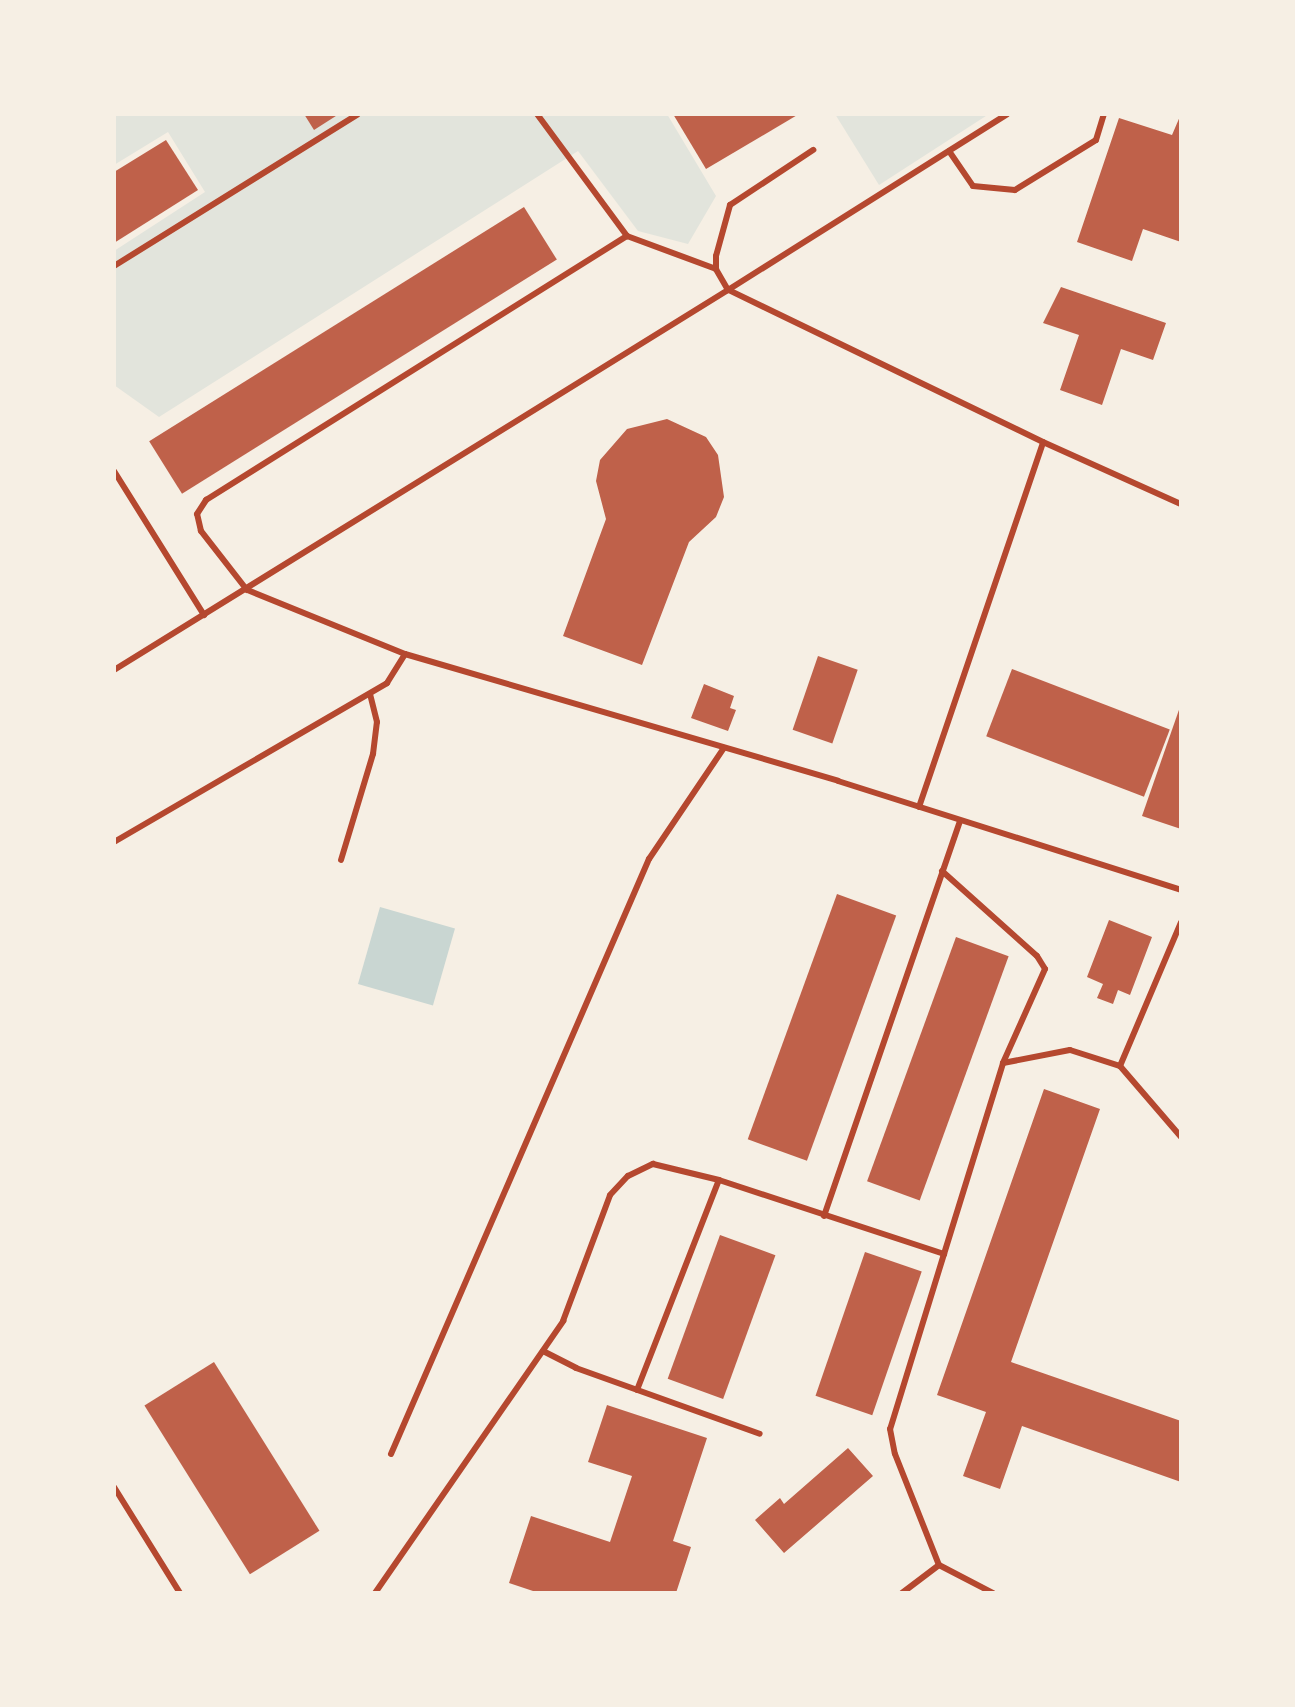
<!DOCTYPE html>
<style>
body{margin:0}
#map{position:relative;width:1295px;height:1707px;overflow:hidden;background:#f6efe4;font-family:"Exo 2",sans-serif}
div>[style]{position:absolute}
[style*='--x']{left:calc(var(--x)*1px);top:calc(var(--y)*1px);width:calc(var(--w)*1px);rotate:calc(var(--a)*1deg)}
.green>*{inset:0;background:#e2e4dc}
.water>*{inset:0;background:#c9d6d2;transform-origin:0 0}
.building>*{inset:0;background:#bf614a;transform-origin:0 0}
.service>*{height:6px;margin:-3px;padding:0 3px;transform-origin:3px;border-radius:3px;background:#b5482f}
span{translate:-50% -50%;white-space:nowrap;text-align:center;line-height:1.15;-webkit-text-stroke:7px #f6efe4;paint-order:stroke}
.frame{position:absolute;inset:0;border:116px solid #f6efe4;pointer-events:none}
</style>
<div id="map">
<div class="green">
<div style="clip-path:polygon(114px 114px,667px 114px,716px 196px,688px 244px,638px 231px,578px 151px,159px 417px,114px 385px,114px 251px,205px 192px,168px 132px,114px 165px)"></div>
<div style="clip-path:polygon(835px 114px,989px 114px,879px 185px)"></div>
</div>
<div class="water">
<div style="left:380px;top:907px;width:78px;height:80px;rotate:16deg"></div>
</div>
<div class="building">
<div style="clip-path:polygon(304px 114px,339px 114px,314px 130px)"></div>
<div style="clip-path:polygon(673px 114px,799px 114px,706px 169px)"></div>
<div style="clip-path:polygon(1181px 114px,1181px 242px,1143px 229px,1132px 261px,1077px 242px,1119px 118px,1172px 135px)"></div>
<div style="clip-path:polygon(166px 140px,198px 190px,114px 243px,114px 172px)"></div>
<div style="left:524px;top:207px;width:62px;height:442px;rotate:58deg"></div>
<div style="clip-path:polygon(1061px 287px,1166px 323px,1153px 360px,1121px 349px,1102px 405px,1060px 390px,1079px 335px,1043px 323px)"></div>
<div style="clip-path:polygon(667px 419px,706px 437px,718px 455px,724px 497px,716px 517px,689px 542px,642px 665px,563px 636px,606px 519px,596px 481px,600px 460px,627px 429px)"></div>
<div style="left:818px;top:656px;width:42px;height:78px;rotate:19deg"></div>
<div style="left:1012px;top:669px;width:169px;height:72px;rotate:21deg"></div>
<div style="clip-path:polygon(704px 684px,734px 696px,730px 708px,736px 710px,728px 731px,691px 718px)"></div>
<div style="clip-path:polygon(1181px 704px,1181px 829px,1142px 816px)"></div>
<div style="left:837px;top:894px;width:63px;height:261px;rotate:20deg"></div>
<div style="clip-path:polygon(1109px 920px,1152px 937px,1130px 995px,1118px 990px,1113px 1004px,1097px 998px,1103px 984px,1087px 977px)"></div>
<div style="left:956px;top:937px;width:56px;height:260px;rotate:20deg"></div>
<div style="clip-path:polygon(1044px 1089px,1100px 1109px,1011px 1362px,1181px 1421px,1181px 1482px,1022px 1426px,1000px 1489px,963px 1476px,986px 1412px,937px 1395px)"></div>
<div style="left:720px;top:1235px;width:59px;height:153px;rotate:20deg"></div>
<div style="left:865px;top:1252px;width:60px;height:152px;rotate:19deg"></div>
<div style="left:214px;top:1362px;width:199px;height:82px;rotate:58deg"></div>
<div style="clip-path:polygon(607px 1405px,707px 1438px,673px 1541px,691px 1547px,676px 1593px,539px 1593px,509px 1583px,531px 1516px,610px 1542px,632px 1476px,588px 1462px)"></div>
<div style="clip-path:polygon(848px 1448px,873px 1476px,784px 1553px,755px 1520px,780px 1498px,784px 1504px)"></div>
</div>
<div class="service">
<div style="--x:537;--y:114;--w:152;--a:53.6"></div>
<div style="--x:627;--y:236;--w:95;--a:20.3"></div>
<div style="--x:949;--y:151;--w:42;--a:55.6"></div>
<div style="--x:973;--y:186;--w:42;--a:5.4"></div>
<div style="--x:1015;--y:190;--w:95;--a:-31.7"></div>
<div style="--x:1096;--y:140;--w:27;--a:-73"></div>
<div style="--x:114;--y:266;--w:287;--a:-31.9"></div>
<div style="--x:1043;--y:442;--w:151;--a:24.2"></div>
<div style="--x:114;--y:471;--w:170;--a:58"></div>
<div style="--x:405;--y:654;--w:170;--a:-157.9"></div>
<div style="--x:247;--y:590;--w:75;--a:-127.9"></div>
<div style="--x:201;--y:531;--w:17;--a:-103"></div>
<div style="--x:197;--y:514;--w:17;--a:-57"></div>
<div style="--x:206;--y:500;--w:497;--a:-32.1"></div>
<div style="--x:114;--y:670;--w:722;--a:-31.75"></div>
<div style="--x:728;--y:290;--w:24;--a:-120"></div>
<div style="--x:716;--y:269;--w:13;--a:-90"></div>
<div style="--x:716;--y:256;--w:53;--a:-74.6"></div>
<div style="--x:730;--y:205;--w:100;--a:-33.5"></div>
<div style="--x:919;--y:807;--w:385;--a:-71.2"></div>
<div style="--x:1043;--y:442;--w:350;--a:-154.2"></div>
<div style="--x:728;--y:290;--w:330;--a:-32.2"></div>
<div style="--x:114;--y:842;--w:316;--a:-30.2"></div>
<div style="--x:387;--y:683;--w:34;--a:-58"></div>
<div style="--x:405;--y:654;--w:451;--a:16.3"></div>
<div style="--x:838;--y:781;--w:360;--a:17.6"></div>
<div style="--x:341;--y:860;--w:111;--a:-73.2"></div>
<div style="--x:373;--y:754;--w:32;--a:-83"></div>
<div style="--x:377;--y:722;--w:29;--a:-104"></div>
<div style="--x:942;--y:871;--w:127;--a:41.8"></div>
<div style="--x:1037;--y:956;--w:15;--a:58"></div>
<div style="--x:1045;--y:969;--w:103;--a:114.1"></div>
<div style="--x:1120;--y:1066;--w:94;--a:49.3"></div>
<div style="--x:824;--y:1216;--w:417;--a:-71"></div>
<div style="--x:944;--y:1254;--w:183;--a:107.1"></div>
<div style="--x:890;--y:1429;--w:25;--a:79"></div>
<div style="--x:895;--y:1454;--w:119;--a:68.4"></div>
<div style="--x:939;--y:1565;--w:61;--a:27.4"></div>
<div style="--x:543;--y:1351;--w:37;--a:27"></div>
<div style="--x:576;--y:1368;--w:195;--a:19.7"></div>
<div style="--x:637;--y:1390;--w:225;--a:-68.7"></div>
<div style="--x:391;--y:1454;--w:649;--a:-66.56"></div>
<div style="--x:649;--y:859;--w:134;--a:-56"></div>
<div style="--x:114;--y:1487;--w:125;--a:58.1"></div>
<div style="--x:375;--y:1593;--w:331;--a:-55.3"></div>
<div style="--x:563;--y:1321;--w:134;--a:-69.5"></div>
<div style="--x:610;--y:1195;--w:26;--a:-47"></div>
<div style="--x:628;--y:1176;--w:28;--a:-26"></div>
<div style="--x:653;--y:1164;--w:68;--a:13.6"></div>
<div style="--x:719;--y:1180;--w:237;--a:18.2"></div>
<div style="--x:944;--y:1254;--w:200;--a:-72.8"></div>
<div style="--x:1003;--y:1063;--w:68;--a:-11"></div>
<div style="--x:1070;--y:1050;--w:52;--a:17.7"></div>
<div style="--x:1120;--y:1066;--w:156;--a:-67"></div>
<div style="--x:902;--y:1593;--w:46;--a:-37.1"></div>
</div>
<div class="frame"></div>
</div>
